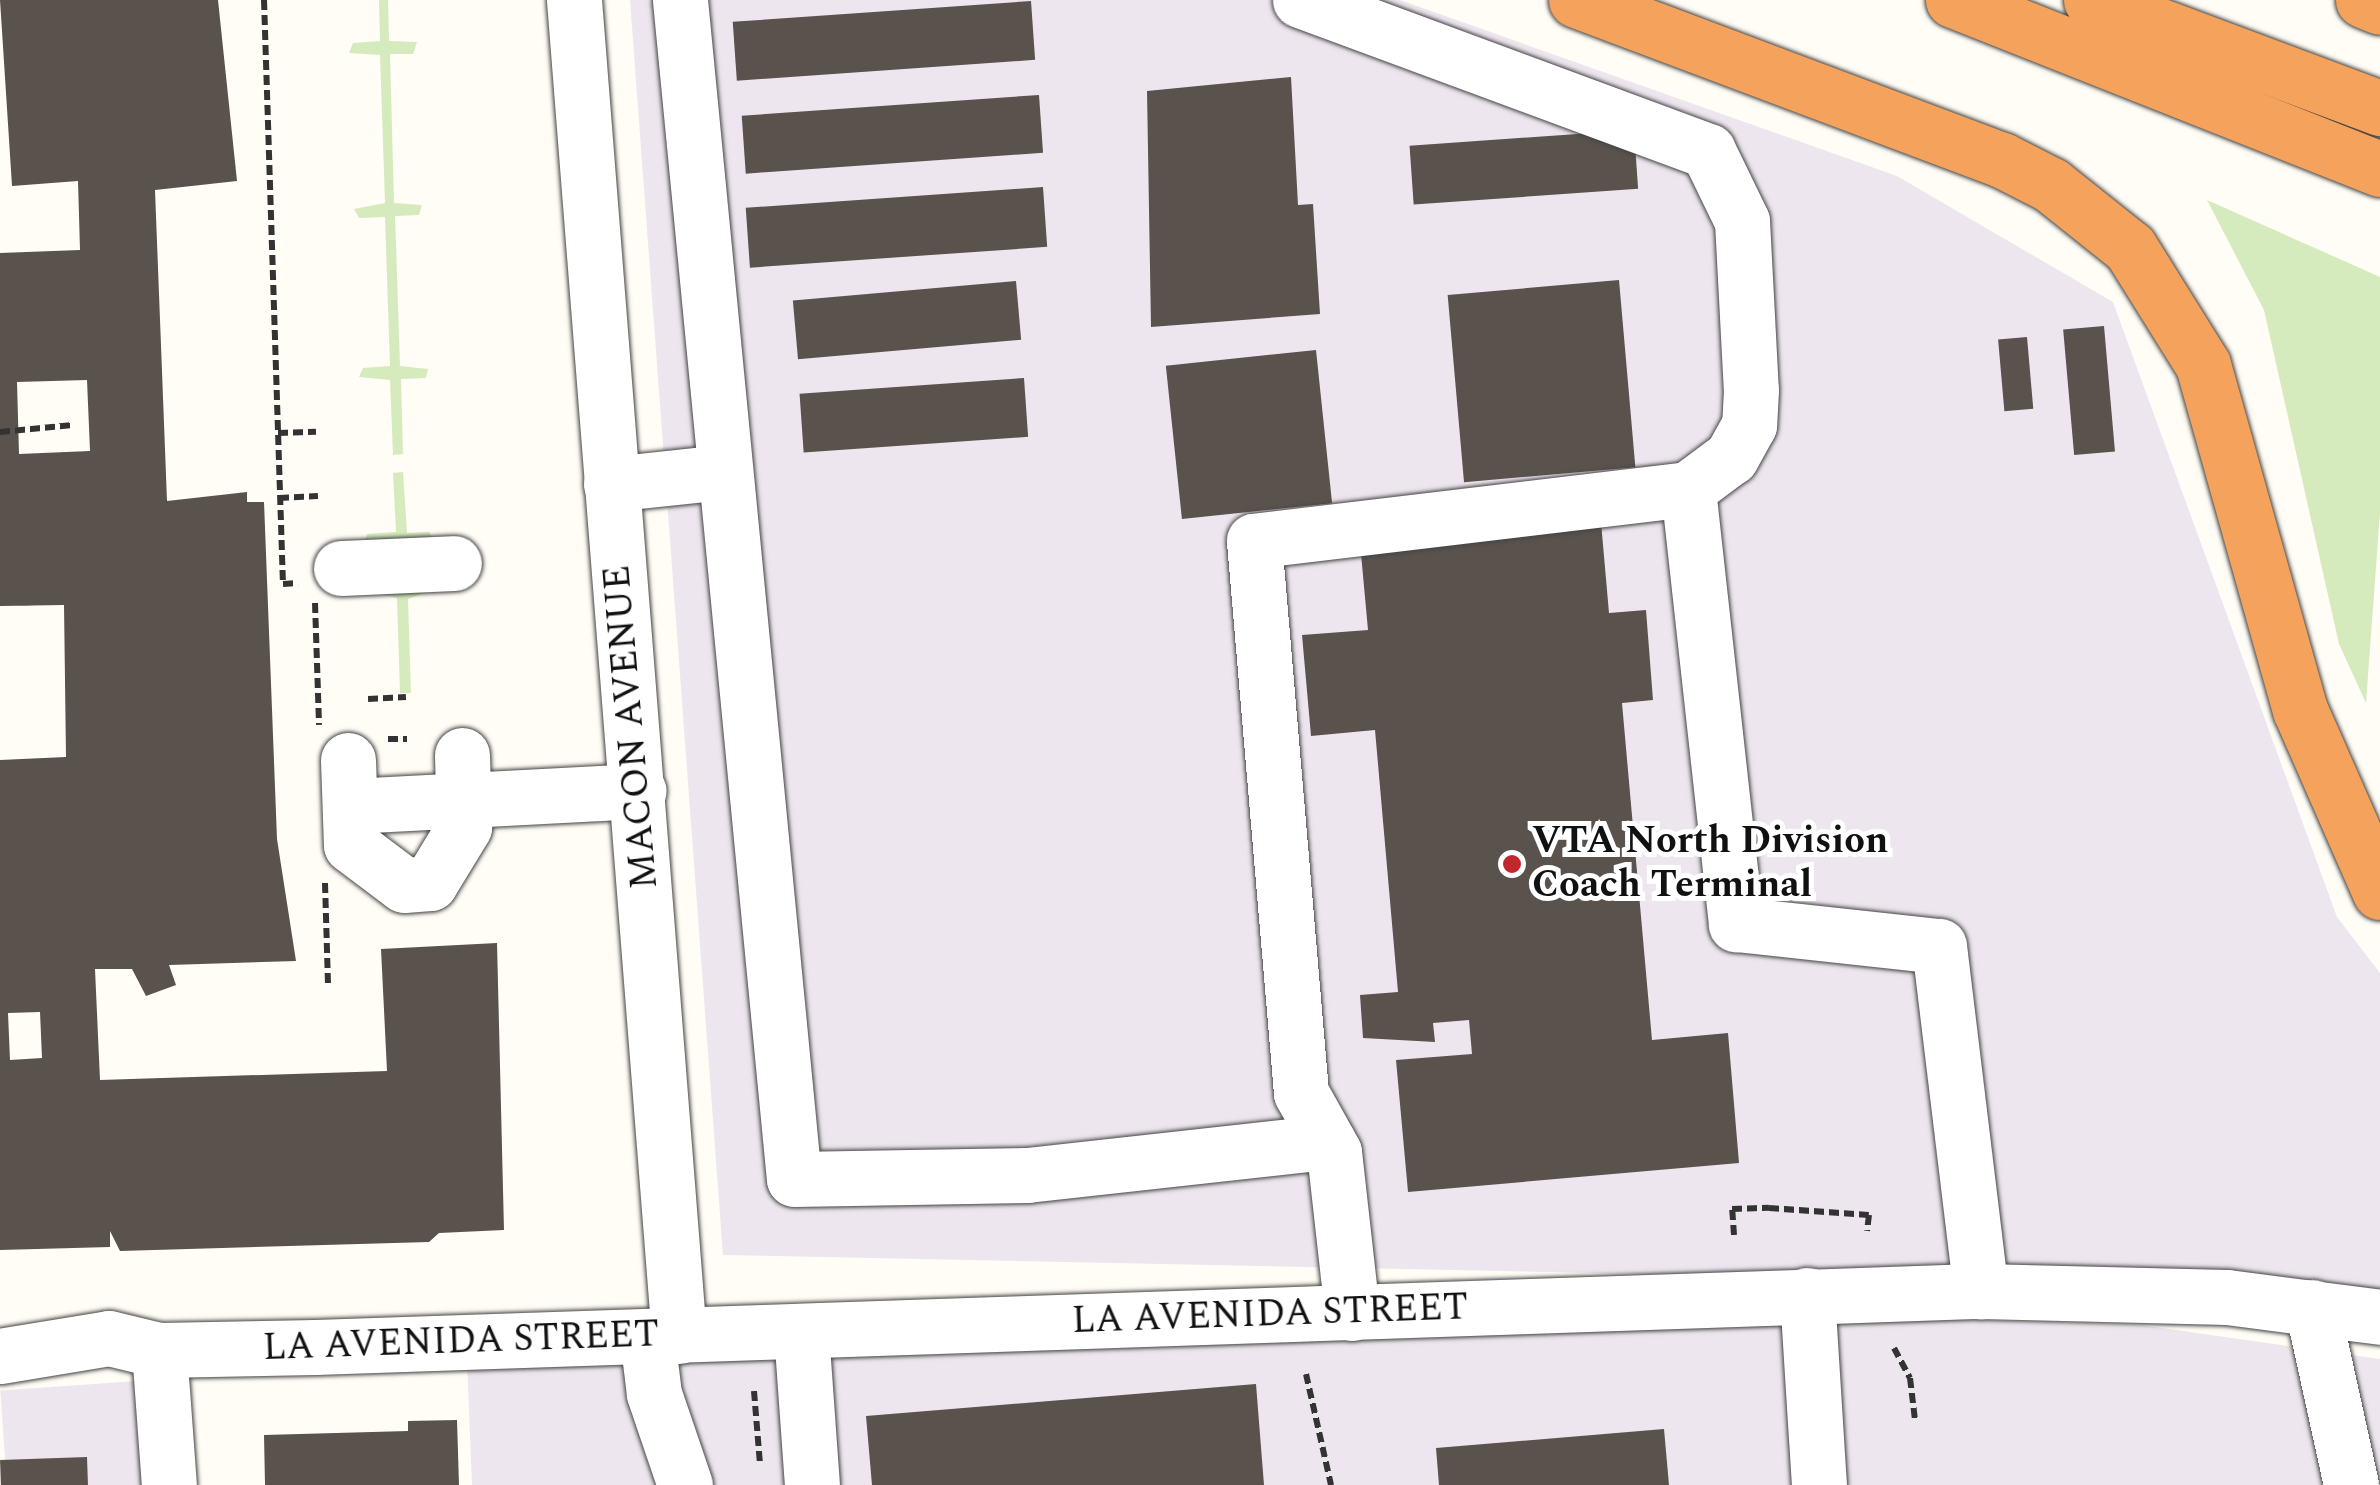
<!DOCTYPE html>
<style>
body{margin:0}
#map{position:relative;width:2380px;height:1485px;overflow:hidden;background:#fffdf5;font-family:Spectral,serif}
div>[style]{position:absolute}
[style*='--x']{left:calc(var(--x)*1px);top:calc(var(--y)*1px);width:calc(var(--w)*1px);rotate:calc(var(--a)*1deg)}
.industrial>*{inset:0;background:#eee6ef;transform-origin:0 0}
.green>*{inset:0;background:#d5ebbd}
.building>*{inset:0;background:#5a524d;transform-origin:0 0}
.path>*{height:6px;margin-top:-3px;transform-origin:0;background:repeating-linear-gradient(90deg,#333 0 10px,transparent 0 15px)}
.roads{filter:drop-shadow(0 0 2px #444) drop-shadow(0 0 2px #444)}
.minor>*{height:55px;margin:-27.5px;padding:0 27.5px;transform-origin:27.5px;border-radius:27.5px;background:#fff}
.highway>*{height:55px;margin:-27.5px;padding:0 27.5px;transform-origin:27.5px;border-radius:27.5px;background:#f5a25d}
.dots>*{width:28px;height:28px;translate:-50% -50%;box-sizing:border-box;border:5px solid #fff;border-radius:50%}
span{translate:-50% -50%;white-space:nowrap;text-align:center;line-height:1.15;-webkit-text-stroke:10px #fff;paint-order:stroke}
.street-label{font-size:38px;color:#111}
.poi-label{font-size:38px;color:#111;font-weight:700}
.left{translate:0 -50%;text-align:left}
</style>
<div id="map">
<div class="industrial">
<div style="clip-path:polygon(630px 0,1400px 0,1897px 176px,2113px 302px,2337px 917px,2380px 973px,2380px 1289px,723px 1255px)"></div>
<div style="clip-path:polygon(1629px 1309px,2141px 1325px,2380px 1359px,2380px 1485px,472px 1485px,467px 1362px)"></div>
<div style="left:137px;top:1381px;width:104px;height:137px;rotate:86deg"></div>
</div>
<div class="green">
<div style="clip-path:polygon(379px 0,388px 0,389px 41px,417px 42px,413px 54px,390px 54px,394px 203px,422px 205px,419px 215px,395px 216px,400px 366px,428px 369px,426px 378px,401px 379px,403px 454px,393px 455px,390px 380px,359px 377px,363px 368px,390px 366px,385px 217px,359px 218px,354px 209px,385px 203px,380px 55px,349px 53px,353px 43px,380px 41px)"></div>
<div style="clip-path:polygon(2207px 200px,2380px 277px,2380px 512px,2366px 703px,2339px 644px,2264px 310px)"></div>
<div style="clip-path:polygon(403px 472px,407px 533px,429px 532px,433px 540px,364px 543px,367px 534px,396px 532px,393px 473px)"></div>
<div style="clip-path:polygon(435px 589px,408px 599px,411px 693px,400px 693px,397px 598px,366px 591px)"></div>
</div>
<div class="building">
<div style="clip-path:polygon(evenodd,0 0,218px 0,237px 181px,155px 190px,167px 501px,247px 492px,247px 502px,264px 502px,277px 839px,296px 961px,169px 965px,176px 985px,146px 996px,132px 969px,95px 969px,100px 1080px,387px 1071px,381px 949px,497px 943px,504px 1230px,439px 1233px,429px 1242px,120px 1251px,110px 1231px,110px 1247px,0 1250px,0 760px,66px 757px,64px 605px,0 606px,0 253px,80px 250px,78px 181px,12px 186px,0 0,87px 380px,90px 451px,19px 454px,17px 382px,87px 380px,0 0,40px 1012px,42px 1058px,10px 1060px,8px 1013px,40px 1012px)"></div>
<div style="left:1031px;top:1px;width:59px;height:299px;rotate:86deg"></div>
<div style="clip-path:polygon(1291px 77px,1298px 205px,1313px 204px,1320px 314px,1151px 327px,1147px 91px)"></div>
<div style="left:1039px;top:95px;width:58px;height:298px;rotate:86deg"></div>
<div style="left:1634px;top:130px;width:59px;height:225px;rotate:86deg"></div>
<div style="left:1043px;top:187px;width:60px;height:298px;rotate:86deg"></div>
<div style="left:1619px;top:280px;width:188px;height:172px;rotate:85deg"></div>
<div style="left:1016px;top:281px;width:59px;height:224px;rotate:85deg"></div>
<div style="left:2104px;top:326px;width:126px;height:41px;rotate:85deg"></div>
<div style="left:2027px;top:337px;width:72px;height:29px;rotate:85deg"></div>
<div style="left:1316px;top:350px;width:154px;height:151px;rotate:84deg"></div>
<div style="left:1024px;top:378px;width:59px;height:225px;rotate:86deg"></div>
<div style="clip-path:polygon(1601px 522px,1609px 613px,1646px 610px,1653px 700px,1622px 703px,1652px 1040px,1728px 1033px,1739px 1163px,1408px 1192px,1396px 1060px,1472px 1054px,1469px 1020px,1433px 1023px,1435px 1042px,1363px 1038px,1360px 995px,1398px 992px,1375px 730px,1311px 736px,1302px 635px,1368px 630px,1360px 543px)"></div>
<div style="clip-path:polygon(1256px 1384px,1264px 1485px,872px 1485px,866px 1416px)"></div>
<div style="clip-path:polygon(457px 1420px,459px 1485px,265px 1485px,264px 1435px,408px 1431px,408px 1421px)"></div>
<div style="clip-path:polygon(1664px 1429px,1669px 1485px,1439px 1485px,1436px 1448px)"></div>
<div style="left:87px;top:1457px;width:28px;height:87px;rotate:88deg"></div>
</div>
<div class="path">
<div style="--x:264;--y:0;--w:584;--a:88.14"></div>
<div style="--x:283;--y:584;--w:15;--a:-4"></div>
<div style="--x:0;--y:432;--w:73;--a:-5.5"></div>
<div style="--x:278;--y:433;--w:38;--a:-2"></div>
<div style="--x:279;--y:498;--w:39;--a:-3"></div>
<div style="--x:315;--y:603;--w:122;--a:88.1"></div>
<div style="--x:368;--y:699;--w:38;--a:-3"></div>
<div style="--x:388;--y:739;--w:19;--a:0"></div>
<div style="--x:325;--y:883;--w:102;--a:88.3"></div>
<div style="--x:1734;--y:1235;--w:26;--a:-94"></div>
<div style="--x:1732;--y:1209;--w:37;--a:-2"></div>
<div style="--x:1769;--y:1208;--w:100;--a:4"></div>
<div style="--x:1869;--y:1215;--w:16;--a:97"></div>
<div style="--x:1894;--y:1348;--w:34;--a:62"></div>
<div style="--x:1910;--y:1378;--w:42;--a:83.2"></div>
<div style="--x:1306;--y:1374;--w:114;--a:77.3"></div>
<div style="--x:754;--y:1391;--w:73;--a:85.3"></div>
</div>
<div class="roads">
<div class="minor">
<div style="--x:574;--y:0;--w:1340;--a:85.51"></div>
<div style="--x:680;--y:0;--w:1184;--a:84.48"></div>
<div style="--x:794;--y:1179;--w:233;--a:-1"></div>
<div style="--x:1027;--y:1175;--w:303;--a:-6.3"></div>
<div style="--x:1300;--y:0;--w:435;--a:20.3"></div>
<div style="--x:1708;--y:151;--w:78;--a:64.1"></div>
<div style="--x:1742;--y:221;--w:169;--a:87"></div>
<div style="--x:1751;--y:390;--w:35;--a:93"></div>
<div style="--x:1749;--y:425;--w:37;--a:119"></div>
<div style="--x:1731;--y:457;--w:54;--a:143.3"></div>
<div style="--x:1688;--y:489;--w:437;--a:173.2"></div>
<div style="--x:1254;--y:541;--w:554;--a:85.13"></div>
<div style="--x:1301;--y:1093;--w:68;--a:60.8"></div>
<div style="--x:1334;--y:1152;--w:162;--a:83.6"></div>
<div style="--x:611;--y:484;--w:114;--a:-6.1"></div>
<div style="--x:1688;--y:489;--w:438;--a:83.7"></div>
<div style="--x:1736;--y:924;--w:204;--a:6.2"></div>
<div style="--x:1939;--y:946;--w:348;--a:83.1"></div>
<div style="--x:341;--y:568;--w:113;--a:-2.5"></div>
<div style="--x:348;--y:760;--w:85;--a:88"></div>
<div style="--x:351;--y:845;--w:66;--a:37"></div>
<div style="--x:404;--y:885;--w:26;--a:-4"></div>
<div style="--x:430;--y:883;--w:66;--a:-58.7"></div>
<div style="--x:464;--y:827;--w:72;--a:-91.6"></div>
<div style="--x:351;--y:806;--w:288;--a:-3"></div>
<div style="--x:1807;--y:1295;--w:190;--a:86.4"></div>
<div style="--x:2312;--y:1307;--w:182;--a:77.6"></div>
<div style="--x:801;--y:1332;--w:153;--a:85.9"></div>
<div style="--x:647;--y:1337;--w:57;--a:83"></div>
<div style="--x:654;--y:1394;--w:96;--a:71.2"></div>
<div style="--x:159;--y:1350;--w:135;--a:85.8"></div>
<div style="--x:0;--y:1356;--w:110;--a:-9.4"></div>
<div style="--x:109;--y:1338;--w:51;--a:13.5"></div>
<div style="--x:159;--y:1350;--w:156;--a:-1.1"></div>
<div style="--x:315;--y:1347;--w:1667;--a:-1.93"></div>
<div style="--x:1981;--y:1291;--w:246;--a:1.4"></div>
<div style="--x:2227;--y:1297;--w:154;--a:7.4"></div>
</div>
<div class="highway">
<div style="--x:1576;--y:0;--w:455;--a:20.6"></div>
<div style="--x:2002;--y:160;--w:55;--a:27"></div>
<div style="--x:2051;--y:185;--w:101;--a:38.6"></div>
<div style="--x:2130;--y:248;--w:138;--a:58"></div>
<div style="--x:2203;--y:365;--w:358;--a:74.3"></div>
<div style="--x:2300;--y:710;--w:199;--a:66.3"></div>
<div style="--x:1953;--y:0;--w:459;--a:21.6"></div>
<div style="--x:2091;--y:0;--w:309;--a:20.5"></div>
<div style="--x:2363;--y:0;--w:18;--a:22"></div>
</div>
</div>
<div class="dots">
<div style="left:1512px;top:864px;background:#c4262e"></div>
</div>
<div class="street-label">
<span style="left:632px;top:727px;rotate:-95deg">MACON AVENUE</span>
<span style="left:1270px;top:1315px;rotate:-2deg">LA AVENIDA STREET</span>
<span style="left:461px;top:1342px;rotate:-2deg">LA AVENIDA STREET</span>
</div>
<div class="poi-label">
<span class="left" style="left:1532px;top:864px">VTA North Division<br>Coach Terminal</span>
</div>
</div>
